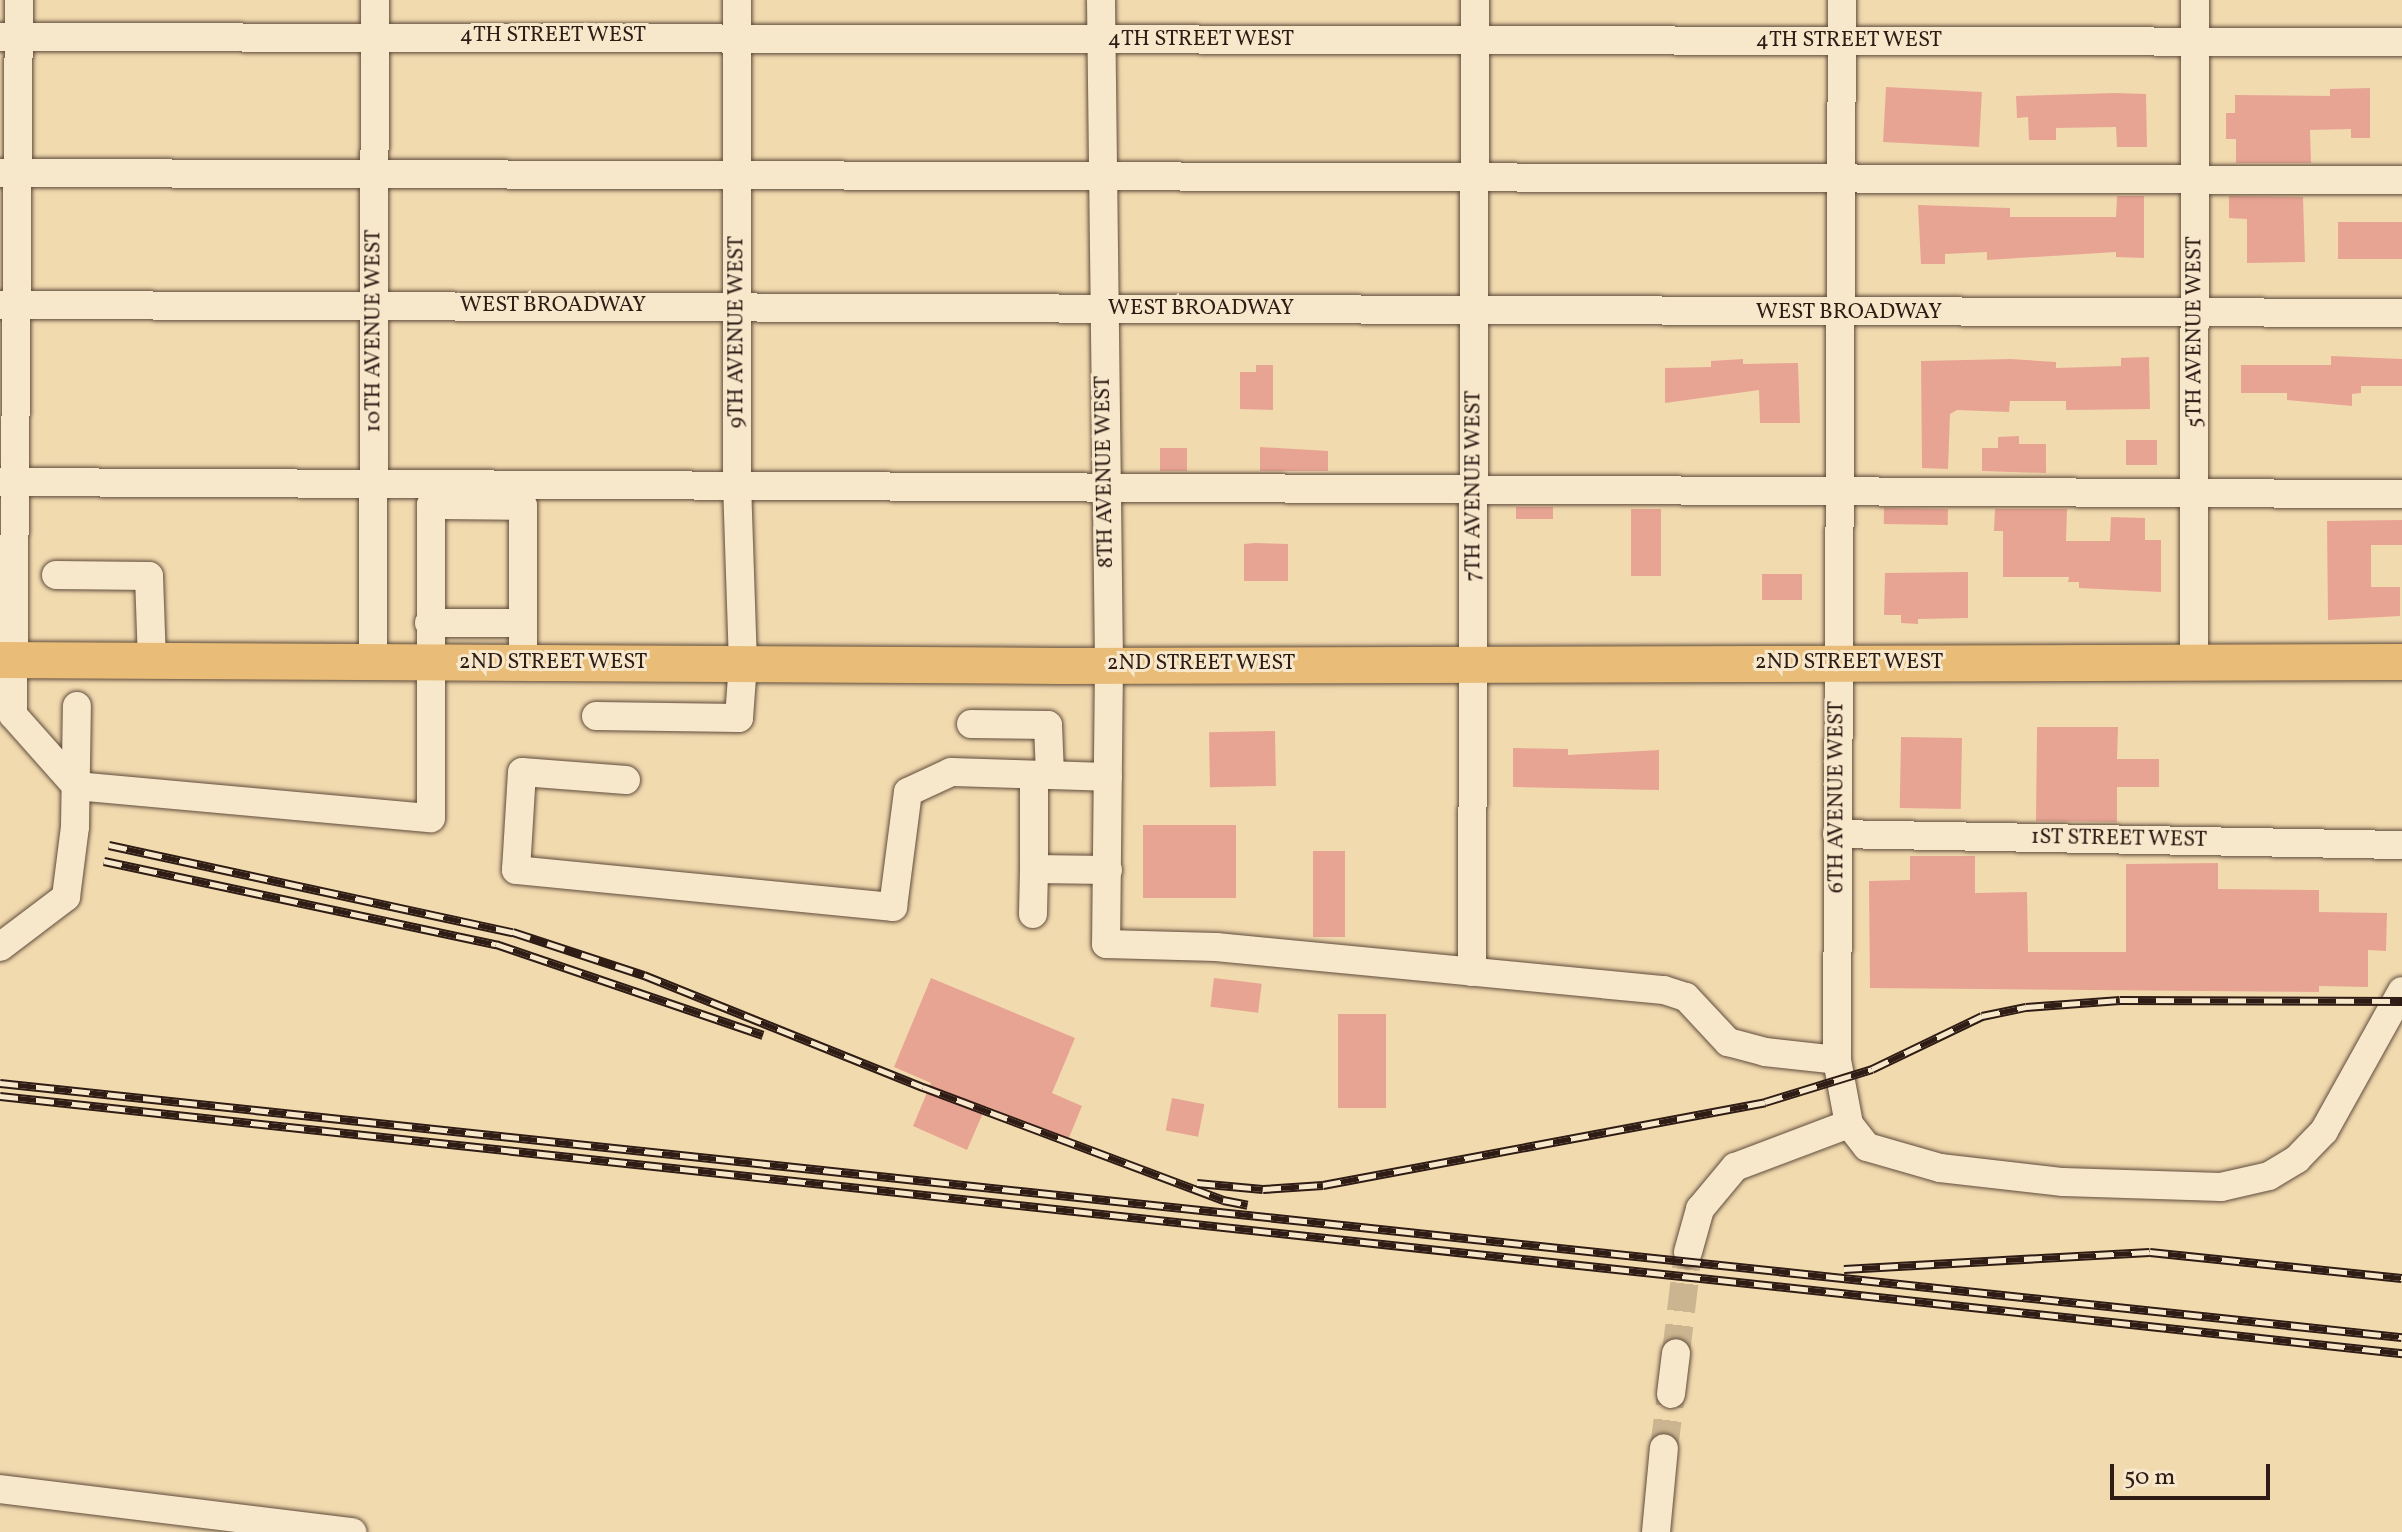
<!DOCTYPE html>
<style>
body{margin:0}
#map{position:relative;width:2402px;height:1532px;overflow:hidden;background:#f2daaf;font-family:Vollkorn,serif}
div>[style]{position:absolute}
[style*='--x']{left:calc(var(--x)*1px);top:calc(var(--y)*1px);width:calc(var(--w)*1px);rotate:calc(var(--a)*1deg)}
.building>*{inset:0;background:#e8a493;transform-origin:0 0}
.minor-tunnel>*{height:28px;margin-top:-14px;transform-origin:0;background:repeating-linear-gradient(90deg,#cbb490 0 28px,transparent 0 42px)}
.roads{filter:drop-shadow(0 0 2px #5f4c3c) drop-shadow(0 0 2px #5f4c3c)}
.minor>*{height:28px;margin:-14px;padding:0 14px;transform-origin:14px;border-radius:14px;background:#f7e7cb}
.major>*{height:36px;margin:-18px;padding:0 18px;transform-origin:18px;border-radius:18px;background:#e9bd78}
.rail>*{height:9px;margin-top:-4.5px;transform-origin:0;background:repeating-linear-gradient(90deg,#f7e7cb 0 18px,#2e1c15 0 36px);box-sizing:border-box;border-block:2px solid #2e1c15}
span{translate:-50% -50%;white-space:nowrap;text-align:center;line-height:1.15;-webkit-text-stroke:6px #f7e7cb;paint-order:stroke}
.street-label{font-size:22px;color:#2e1c15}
.scale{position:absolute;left:2110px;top:1464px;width:160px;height:36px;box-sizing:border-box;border:4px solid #2e1c15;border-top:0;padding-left:10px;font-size:24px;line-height:28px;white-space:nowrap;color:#2e1c15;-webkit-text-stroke:6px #f7e7cb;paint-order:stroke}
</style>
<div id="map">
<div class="building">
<div style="left:1886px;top:87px;width:96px;height:55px;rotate:3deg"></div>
<div style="clip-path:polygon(2370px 88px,2370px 138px,2351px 138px,2351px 129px,2310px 130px,2311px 163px,2236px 163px,2236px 139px,2226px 139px,2226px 113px,2235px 113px,2235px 95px,2330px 96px,2330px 89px)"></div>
<div style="clip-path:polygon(2115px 93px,2146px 94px,2147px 147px,2117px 147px,2116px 127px,2056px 128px,2056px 140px,2029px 140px,2028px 117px,2017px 118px,2016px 96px)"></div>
<div style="clip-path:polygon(2117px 196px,2144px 196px,2144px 258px,2116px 257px,2116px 252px,1987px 260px,1987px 252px,1945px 254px,1945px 264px,1921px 264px,1918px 205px,2010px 208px,2010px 217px,2116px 217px)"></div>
<div style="clip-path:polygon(2229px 196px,2303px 197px,2305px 262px,2247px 263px,2247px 219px,2229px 218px)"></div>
<div style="left:2402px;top:222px;width:37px;height:64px;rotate:90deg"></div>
<div style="clip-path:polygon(2331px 356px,2402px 359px,2402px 386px,2361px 386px,2361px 393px,2352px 394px,2352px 406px,2287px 400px,2287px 393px,2241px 393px,2241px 365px,2331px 365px)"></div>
<div style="clip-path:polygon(2149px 357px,2150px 409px,2066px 410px,2066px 401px,2010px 401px,2009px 412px,1957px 410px,1950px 414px,1948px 469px,1922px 468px,1921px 361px,2011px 359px,2056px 362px,2056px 368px,2121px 366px,2121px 358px)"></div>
<div style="clip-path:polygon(1743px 359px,1743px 364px,1798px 363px,1800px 423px,1760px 423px,1759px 390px,1665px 403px,1665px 368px,1711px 367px,1711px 361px)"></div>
<div style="clip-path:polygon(1256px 365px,1273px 365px,1273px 410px,1240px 409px,1240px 372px,1256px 372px)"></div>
<div style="clip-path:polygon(2019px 436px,2019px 444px,2046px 444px,2046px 473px,1982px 471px,1982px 448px,1998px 448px,1998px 437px)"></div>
<div style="left:2126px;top:440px;width:31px;height:25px"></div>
<div style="clip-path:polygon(1260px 447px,1328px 451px,1328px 471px,1260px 471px)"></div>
<div style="left:1160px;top:448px;width:27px;height:23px"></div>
<div style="left:1516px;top:507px;width:37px;height:12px"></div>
<div style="left:1884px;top:508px;width:64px;height:16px;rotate:1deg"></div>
<div style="left:1631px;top:509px;width:30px;height:67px"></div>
<div style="clip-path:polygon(1995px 509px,2067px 509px,2066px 541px,2110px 541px,2111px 517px,2145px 518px,2145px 540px,2161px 540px,2161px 592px,2079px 588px,2079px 582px,2068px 582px,2069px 577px,2003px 577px,2003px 531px,1994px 531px)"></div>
<div style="clip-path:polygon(2402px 520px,2402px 545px,2371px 545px,2371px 587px,2400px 587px,2400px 616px,2328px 620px,2327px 521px)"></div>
<div style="clip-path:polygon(1255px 543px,1288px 544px,1288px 581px,1244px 581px,1244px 544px)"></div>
<div style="clip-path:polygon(1968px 572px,1968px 618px,1918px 619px,1918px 624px,1901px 623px,1901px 615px,1884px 615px,1885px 573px)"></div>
<div style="left:1762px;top:574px;width:40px;height:26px"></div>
<div style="clip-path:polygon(2037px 727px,2118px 727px,2117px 759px,2159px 759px,2159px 787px,2117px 787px,2117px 822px,2036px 821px)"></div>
<div style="left:1275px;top:731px;width:55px;height:66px;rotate:89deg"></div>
<div style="left:1901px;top:737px;width:61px;height:71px;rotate:1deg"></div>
<div style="clip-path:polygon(1513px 748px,1568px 749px,1568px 755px,1659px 750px,1659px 790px,1513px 787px)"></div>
<div style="left:1143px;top:825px;width:93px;height:73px"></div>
<div style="left:1313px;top:851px;width:32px;height:86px"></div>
<div style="clip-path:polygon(1910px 856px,1975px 856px,1975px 893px,2027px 892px,2028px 952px,2126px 952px,2126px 864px,2218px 863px,2218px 889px,2319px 890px,2319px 912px,2387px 913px,2386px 951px,2368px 950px,2368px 987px,2319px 986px,2319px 992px,1870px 988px,1869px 881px,1910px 880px)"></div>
<div style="clip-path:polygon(931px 978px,1075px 1038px,1052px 1093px,1082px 1106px,1068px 1140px,986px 1106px,967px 1150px,913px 1126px,931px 1083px,894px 1067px)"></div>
<div style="left:1214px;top:978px;width:48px;height:29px;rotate:7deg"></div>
<div style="left:1338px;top:1014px;width:48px;height:94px"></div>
<div style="left:1172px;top:1098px;width:33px;height:33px;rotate:11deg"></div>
</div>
<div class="minor-tunnel">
<div style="--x:1676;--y:1353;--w:102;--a:-83.2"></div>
<div style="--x:1664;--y:1448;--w:54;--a:-82.6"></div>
</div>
<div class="roads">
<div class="minor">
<div style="--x:19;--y:0;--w:715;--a:90.48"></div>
<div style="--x:13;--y:715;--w:95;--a:48.4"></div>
<div style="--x:76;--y:786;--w:356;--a:5.2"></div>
<div style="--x:431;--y:818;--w:313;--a:-90"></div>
<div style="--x:431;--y:505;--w:92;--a:0.6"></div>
<div style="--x:523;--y:506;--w:157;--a:90"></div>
<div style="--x:1101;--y:0;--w:663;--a:89.31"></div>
<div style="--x:1109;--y:663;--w:281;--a:90.6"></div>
<div style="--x:1106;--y:944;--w:110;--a:1.6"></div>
<div style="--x:1216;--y:947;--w:450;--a:5.5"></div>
<div style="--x:1664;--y:990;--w:23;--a:18"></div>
<div style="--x:1686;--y:997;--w:62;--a:47"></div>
<div style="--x:1728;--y:1042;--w:38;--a:15"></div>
<div style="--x:1765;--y:1052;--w:72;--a:6.3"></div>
<div style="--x:1842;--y:0;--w:1060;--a:90.27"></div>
<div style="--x:1837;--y:1060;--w:65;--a:79.4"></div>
<div style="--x:1849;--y:1124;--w:29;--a:52"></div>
<div style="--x:1867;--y:1147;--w:76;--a:16"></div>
<div style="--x:1940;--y:1168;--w:124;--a:6.5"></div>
<div style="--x:2063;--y:1182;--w:158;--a:1.8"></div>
<div style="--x:2221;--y:1187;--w:49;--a:-12.9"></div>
<div style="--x:2269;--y:1176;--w:33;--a:-31"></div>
<div style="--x:2297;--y:1159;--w:39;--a:-46"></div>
<div style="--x:2324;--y:1131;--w:160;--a:-60.9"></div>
<div style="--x:0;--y:37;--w:2402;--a:0.12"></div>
<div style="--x:0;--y:173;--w:2402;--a:0.17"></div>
<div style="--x:0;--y:305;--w:2402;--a:0.19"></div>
<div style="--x:0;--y:482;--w:2402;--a:0.29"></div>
<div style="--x:56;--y:575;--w:93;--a:0.6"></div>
<div style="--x:149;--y:576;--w:85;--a:88"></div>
<div style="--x:429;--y:623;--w:94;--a:0"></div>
<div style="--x:373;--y:662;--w:662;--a:-89.83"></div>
<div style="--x:2194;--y:664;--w:664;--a:-89.91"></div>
<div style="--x:596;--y:716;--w:143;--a:0.8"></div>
<div style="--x:739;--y:718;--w:54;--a:-85.8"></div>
<div style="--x:743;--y:664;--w:177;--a:-91.9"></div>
<div style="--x:737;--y:487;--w:487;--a:-90"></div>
<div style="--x:971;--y:724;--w:77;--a:0.7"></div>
<div style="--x:1048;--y:725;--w:50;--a:87.7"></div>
<div style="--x:1034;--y:775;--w:94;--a:90"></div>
<div style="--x:1034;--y:869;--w:74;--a:0.8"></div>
<div style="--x:626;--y:780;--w:104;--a:-175.6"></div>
<div style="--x:522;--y:772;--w:98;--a:93.5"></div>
<div style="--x:516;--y:870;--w:379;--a:5.6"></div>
<div style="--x:893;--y:907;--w:116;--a:-82.6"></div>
<div style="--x:908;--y:792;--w:47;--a:-24.9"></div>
<div style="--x:951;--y:772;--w:157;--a:1.8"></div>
<div style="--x:1837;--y:834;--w:565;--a:1.12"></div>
<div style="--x:1033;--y:914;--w:45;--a:-88.7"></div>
<div style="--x:0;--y:947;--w:83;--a:-37.1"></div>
<div style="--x:66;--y:897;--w:71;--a:-82.7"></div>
<div style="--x:75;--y:827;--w:121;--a:-89.1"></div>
<div style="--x:1472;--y:972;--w:972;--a:-89.82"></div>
<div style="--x:1688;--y:1252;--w:45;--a:-74.4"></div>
<div style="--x:1700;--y:1209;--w:55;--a:-50.2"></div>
<div style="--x:1735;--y:1167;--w:122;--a:-20.7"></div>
<div style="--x:1671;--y:1394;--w:41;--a:-83"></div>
<div style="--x:0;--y:1489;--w:355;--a:7"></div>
<div style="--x:1656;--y:1532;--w:84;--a:-84.6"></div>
</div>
<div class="major">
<div style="--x:0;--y:660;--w:1060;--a:0.32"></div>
<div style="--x:1060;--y:666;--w:1342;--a:-0.17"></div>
</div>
</div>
<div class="rail">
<div style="--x:109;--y:845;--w:413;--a:12.2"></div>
<div style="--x:513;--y:932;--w:138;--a:18.2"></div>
<div style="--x:644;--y:975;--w:301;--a:21.9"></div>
<div style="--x:923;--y:1087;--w:321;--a:20.6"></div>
<div style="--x:1223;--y:1200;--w:25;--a:11"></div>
<div style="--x:104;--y:861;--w:401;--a:12"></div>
<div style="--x:496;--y:944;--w:282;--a:18.8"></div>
<div style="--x:0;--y:1083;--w:2415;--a:6.04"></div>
<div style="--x:0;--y:1096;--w:2416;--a:6.11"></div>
<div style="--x:1197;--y:1183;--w:66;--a:5.2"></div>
<div style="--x:1263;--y:1189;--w:60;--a:-3.8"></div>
<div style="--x:1323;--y:1185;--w:450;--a:-10.6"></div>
<div style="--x:1765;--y:1102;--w:112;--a:-17.1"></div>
<div style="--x:1872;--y:1069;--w:122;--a:-25.7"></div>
<div style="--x:1982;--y:1016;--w:45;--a:-11.6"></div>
<div style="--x:2026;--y:1007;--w:94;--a:-4.3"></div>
<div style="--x:2120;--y:1000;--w:282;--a:0.2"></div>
<div style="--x:1844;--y:1269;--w:306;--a:-3.2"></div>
<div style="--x:2150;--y:1252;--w:253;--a:5.9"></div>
</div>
<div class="street-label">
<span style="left:553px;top:36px">4TH STREET WEST</span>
<span style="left:1201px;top:40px">4TH STREET WEST</span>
<span style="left:1849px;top:41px">4TH STREET WEST</span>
<span style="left:553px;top:306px">WEST BROADWAY</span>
<span style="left:1201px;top:309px">WEST BROADWAY</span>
<span style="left:1849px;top:313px">WEST BROADWAY</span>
<span style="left:374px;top:331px;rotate:-90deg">10TH AVENUE WEST</span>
<span style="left:737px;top:332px;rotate:-90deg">9TH AVENUE WEST</span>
<span style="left:2195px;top:332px;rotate:-90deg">5TH AVENUE WEST</span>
<span style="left:1105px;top:472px;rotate:-91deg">8TH AVENUE WEST</span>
<span style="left:1474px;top:486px;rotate:-90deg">7TH AVENUE WEST</span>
<span style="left:553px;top:663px">2ND STREET WEST</span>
<span style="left:1849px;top:663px">2ND STREET WEST</span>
<span style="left:1201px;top:664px">2ND STREET WEST</span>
<span style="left:1837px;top:797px;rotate:-90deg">6TH AVENUE WEST</span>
<span style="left:2119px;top:839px;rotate:1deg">1ST STREET WEST</span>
</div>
<div class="scale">50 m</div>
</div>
